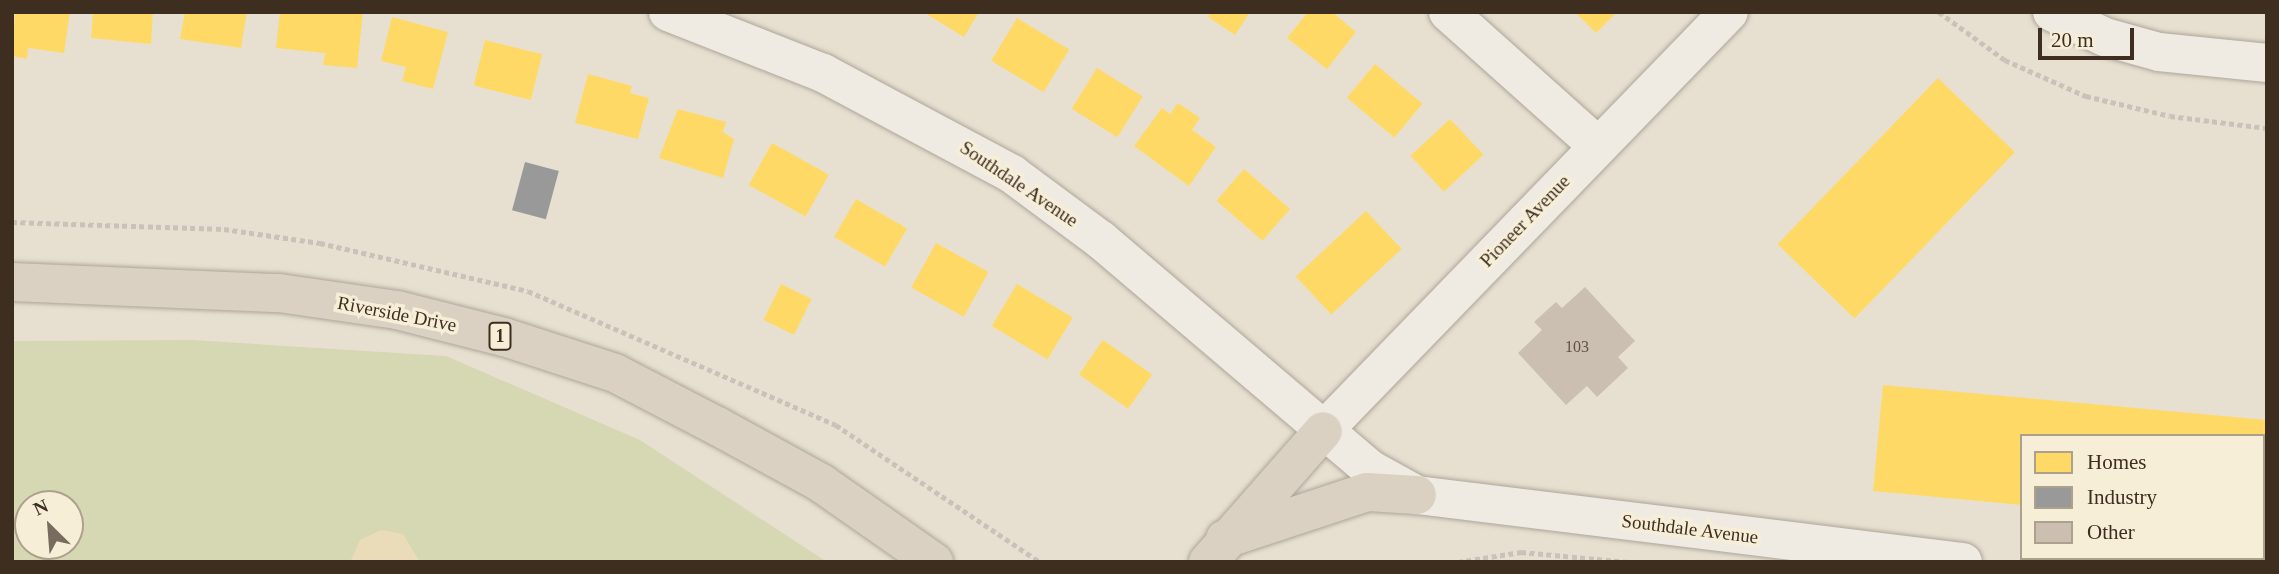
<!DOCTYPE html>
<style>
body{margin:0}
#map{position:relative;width:2279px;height:574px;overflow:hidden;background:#e7e0d1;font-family:"Times New Roman",serif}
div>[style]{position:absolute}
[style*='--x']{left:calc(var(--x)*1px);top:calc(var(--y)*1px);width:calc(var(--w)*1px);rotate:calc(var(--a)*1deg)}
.green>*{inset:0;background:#d6d7b3}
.sand>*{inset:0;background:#eadcb9}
.homes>*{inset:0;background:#ffd966;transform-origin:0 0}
.industry>*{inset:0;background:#999;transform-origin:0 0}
.building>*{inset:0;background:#cbbfb2}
.path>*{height:4.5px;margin-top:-2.25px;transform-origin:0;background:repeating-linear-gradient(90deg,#c8c2b9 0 5px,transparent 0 8.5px)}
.roads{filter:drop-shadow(0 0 2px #ada599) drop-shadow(0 0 2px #ada599)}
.minor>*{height:38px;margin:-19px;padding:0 19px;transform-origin:19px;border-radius:19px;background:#efebe3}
.highway>*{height:38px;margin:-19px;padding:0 19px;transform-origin:19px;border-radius:19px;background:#dad1c2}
span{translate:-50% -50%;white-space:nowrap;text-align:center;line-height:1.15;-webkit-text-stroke:7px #f7eed8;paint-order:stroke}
.number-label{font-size:16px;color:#605244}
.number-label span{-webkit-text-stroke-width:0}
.shield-label span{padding:2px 5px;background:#f7eed8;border:2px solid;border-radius:5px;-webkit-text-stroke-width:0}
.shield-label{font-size:18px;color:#3d2e20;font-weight:700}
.street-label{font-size:19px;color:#3d2e20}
.frame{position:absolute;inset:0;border:14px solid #3d2e20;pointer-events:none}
.legend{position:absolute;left:2020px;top:434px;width:245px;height:126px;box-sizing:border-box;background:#f7eed8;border:2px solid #ada18e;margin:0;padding:9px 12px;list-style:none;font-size:21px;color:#3d2e20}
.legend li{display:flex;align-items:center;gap:14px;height:35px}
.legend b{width:35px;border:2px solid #ada18e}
.north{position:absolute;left:14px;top:490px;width:70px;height:70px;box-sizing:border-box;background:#f7eed8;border:2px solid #ada18e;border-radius:50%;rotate:335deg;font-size:19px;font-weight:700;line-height:28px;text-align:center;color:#3d2e20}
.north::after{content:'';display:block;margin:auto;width:24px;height:32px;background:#786c5e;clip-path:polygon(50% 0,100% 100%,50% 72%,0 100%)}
.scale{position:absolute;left:2038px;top:28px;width:96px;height:32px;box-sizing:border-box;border:4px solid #3d2e20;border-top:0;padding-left:9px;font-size:21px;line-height:24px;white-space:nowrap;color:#3d2e20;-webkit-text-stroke:5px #f7eed8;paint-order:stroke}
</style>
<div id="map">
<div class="green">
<div style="clip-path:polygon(evenodd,192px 340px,446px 356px,640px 440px,827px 562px,12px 562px,12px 341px,192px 340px,28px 504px,70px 504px,70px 546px,28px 546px,28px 504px)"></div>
</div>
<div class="sand">
<div style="clip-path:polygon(381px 530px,403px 534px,420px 562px,350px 562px,360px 540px)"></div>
</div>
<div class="homes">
<div style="clip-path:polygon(15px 12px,70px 12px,64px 53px,28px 48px,27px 59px,12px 56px)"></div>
<div style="clip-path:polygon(93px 12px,153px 12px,151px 44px,91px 38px)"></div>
<div style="clip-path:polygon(185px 12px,247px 12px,241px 48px,180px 39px)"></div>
<div style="clip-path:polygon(280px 12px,363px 12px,357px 68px,323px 65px,325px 53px,276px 48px)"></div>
<div style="clip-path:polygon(923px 12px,979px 12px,964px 37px)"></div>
<div style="clip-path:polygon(1211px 12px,1250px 12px,1235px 35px,1208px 17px)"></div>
<div style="clip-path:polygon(1308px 12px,1332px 12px,1356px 32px,1327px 69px,1287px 38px)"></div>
<div style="clip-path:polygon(1575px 12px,1617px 12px,1596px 33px)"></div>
<div style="clip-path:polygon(392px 17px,448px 32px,433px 89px,402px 81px,406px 67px,381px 61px)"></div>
<div style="left:1017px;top:18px;width:61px;height:50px;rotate:31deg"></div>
<div style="left:485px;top:40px;width:59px;height:47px;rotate:14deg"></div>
<div style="left:1375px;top:64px;width:62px;height:44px;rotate:40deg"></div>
<div style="left:1097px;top:68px;width:54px;height:48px;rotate:32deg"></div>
<div style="clip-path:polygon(588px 74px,632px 86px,630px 93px,649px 98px,638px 139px,575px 123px)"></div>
<div style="left:1938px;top:78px;width:107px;height:231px;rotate:44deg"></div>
<div style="clip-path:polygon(1178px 103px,1200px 118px,1192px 130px,1216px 147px,1189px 186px,1134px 146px,1162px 108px,1170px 114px)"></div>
<div style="clip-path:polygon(678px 109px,726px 122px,723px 132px,734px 139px,723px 178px,659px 158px)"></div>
<div style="left:1450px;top:119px;width:49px;height:54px;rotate:47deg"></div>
<div style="left:772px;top:143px;width:65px;height:48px;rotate:29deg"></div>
<div style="left:1244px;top:169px;width:61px;height:42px;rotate:41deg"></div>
<div style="left:856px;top:199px;width:59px;height:44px;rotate:30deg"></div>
<div style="left:1366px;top:211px;width:52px;height:96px;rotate:47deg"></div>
<div style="left:936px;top:243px;width:60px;height:51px;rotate:29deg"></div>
<div style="left:781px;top:284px;width:34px;height:40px;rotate:26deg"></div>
<div style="left:1017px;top:284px;width:65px;height:49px;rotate:31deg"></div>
<div style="left:1103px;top:340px;width:60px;height:42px;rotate:35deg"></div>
<div style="clip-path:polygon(1883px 385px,2267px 420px,2267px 527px,2263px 436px,2022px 436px,2022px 505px,1873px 491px)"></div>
</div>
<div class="industry">
<div style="left:525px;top:162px;width:35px;height:50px;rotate:15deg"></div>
</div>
<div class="building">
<div style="clip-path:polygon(1585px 287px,1635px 341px,1618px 357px,1628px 368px,1597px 397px,1587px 386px,1566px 405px,1518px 353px,1542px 330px,1534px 322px,1556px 302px,1562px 308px)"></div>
</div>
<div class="path">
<div style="--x:1939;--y:12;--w:82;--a:36"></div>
<div style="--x:2005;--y:60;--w:89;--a:24"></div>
<div style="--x:2086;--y:96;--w:86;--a:13.4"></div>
<div style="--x:2170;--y:116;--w:98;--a:7.1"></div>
<div style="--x:12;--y:222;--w:212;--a:1.9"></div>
<div style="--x:224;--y:229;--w:97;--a:8.3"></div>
<div style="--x:320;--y:243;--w:213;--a:13"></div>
<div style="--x:528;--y:291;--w:336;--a:23.5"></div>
<div style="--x:836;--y:425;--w:246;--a:33.9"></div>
<div style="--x:1458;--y:562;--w:64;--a:-9"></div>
<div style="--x:1521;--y:552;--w:108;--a:5.3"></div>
</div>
<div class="roads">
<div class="minor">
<div style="--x:668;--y:12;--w:167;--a:21.5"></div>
<div style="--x:823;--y:73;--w:214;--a:28.1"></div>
<div style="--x:1012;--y:174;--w:111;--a:36.6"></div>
<div style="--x:1101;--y:240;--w:353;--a:40.4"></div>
<div style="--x:1370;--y:469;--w:54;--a:29"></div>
<div style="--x:1417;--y:495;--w:550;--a:7"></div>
<div style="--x:1448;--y:12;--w:201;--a:41.8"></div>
<div style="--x:2052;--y:12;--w:59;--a:25.3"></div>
<div style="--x:2105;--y:37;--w:56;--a:15.5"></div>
<div style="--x:2159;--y:52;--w:109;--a:5.8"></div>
<div style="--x:1323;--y:431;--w:583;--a:-45.9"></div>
</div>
<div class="highway">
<div style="--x:12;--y:282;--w:267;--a:2.4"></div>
<div style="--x:279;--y:293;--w:119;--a:8.2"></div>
<div style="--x:397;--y:310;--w:110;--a:14.2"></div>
<div style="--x:504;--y:337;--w:117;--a:18"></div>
<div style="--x:615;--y:373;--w:115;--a:27.5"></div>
<div style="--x:717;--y:426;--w:119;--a:28.7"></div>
<div style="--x:821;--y:483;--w:138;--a:35"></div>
<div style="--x:1225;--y:539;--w:150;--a:-18.3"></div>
<div style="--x:1367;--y:492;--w:50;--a:3.4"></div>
<div style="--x:1208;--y:562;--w:174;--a:-48.7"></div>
</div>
</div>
<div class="number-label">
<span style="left:1577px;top:347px">103</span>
</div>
<div class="shield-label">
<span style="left:500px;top:336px">1</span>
</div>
<div class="street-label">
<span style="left:1019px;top:184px;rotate:34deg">Southdale Avenue</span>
<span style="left:1525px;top:221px;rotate:-46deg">Pioneer Avenue</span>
<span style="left:397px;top:314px;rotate:11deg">Riverside Drive</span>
<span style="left:1690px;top:529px;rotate:7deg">Southdale Avenue</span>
</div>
<div class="frame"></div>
<ul class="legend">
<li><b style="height:19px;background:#ffd966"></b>Homes</li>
<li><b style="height:19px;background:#999"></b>Industry</li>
<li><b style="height:19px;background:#cbbfb2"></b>Other</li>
</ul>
<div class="north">N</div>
<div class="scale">20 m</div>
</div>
